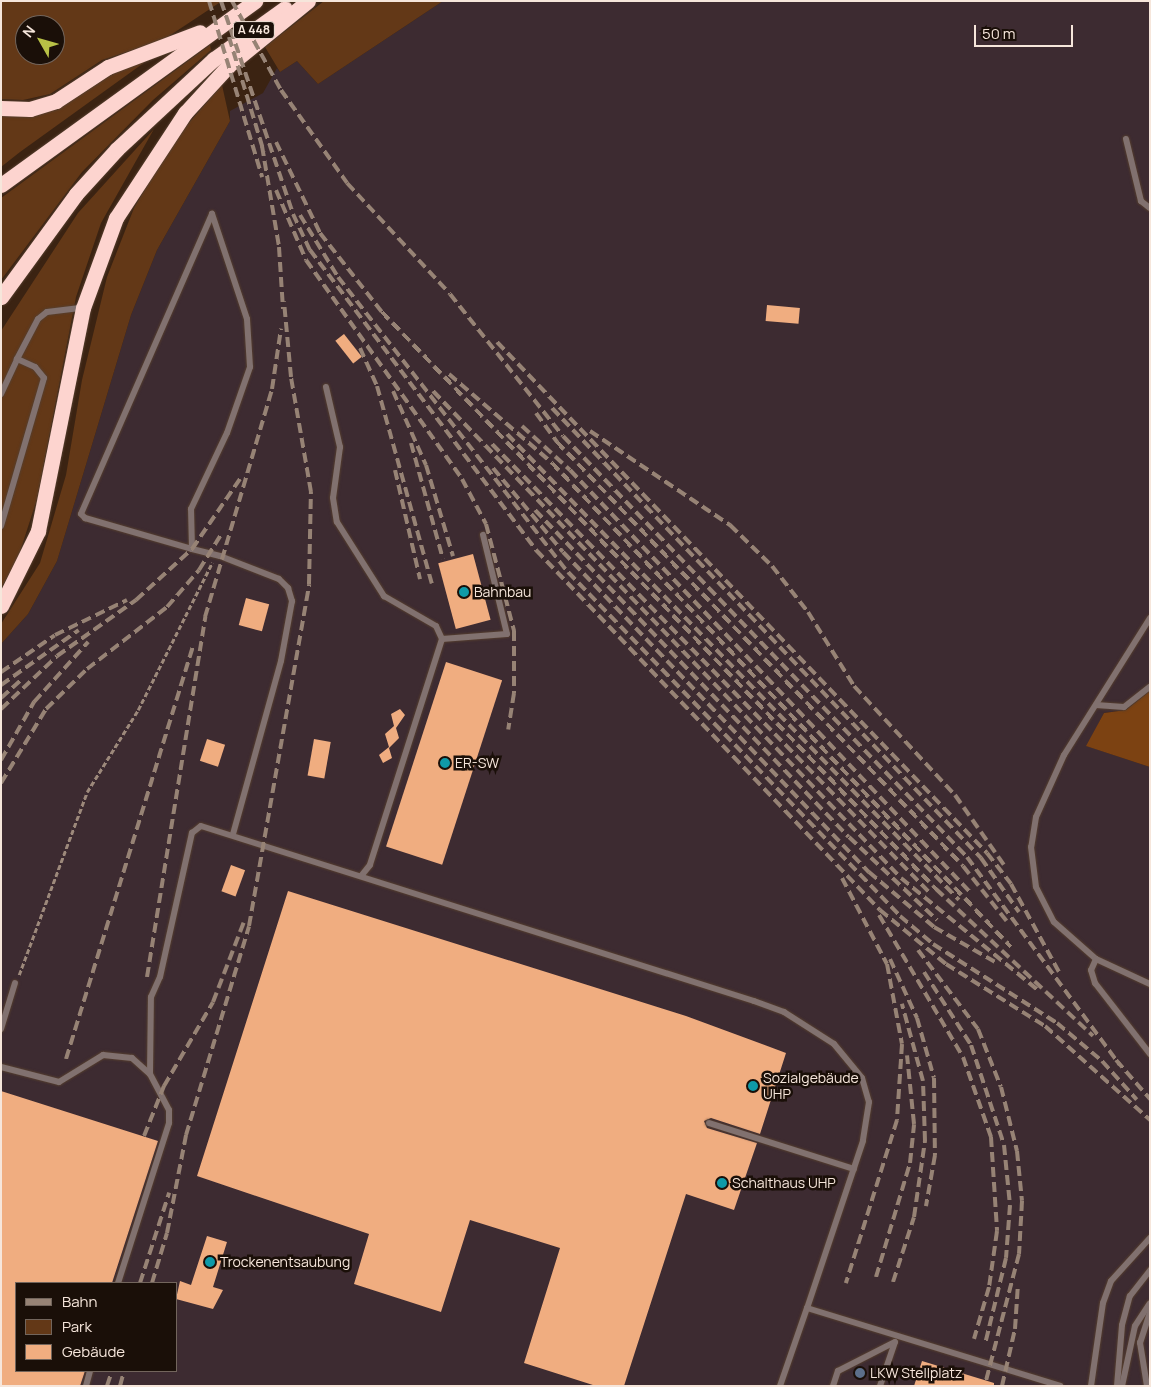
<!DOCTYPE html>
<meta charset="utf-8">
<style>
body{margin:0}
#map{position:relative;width:1151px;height:1387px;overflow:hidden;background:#3b2312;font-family:Manrope,sans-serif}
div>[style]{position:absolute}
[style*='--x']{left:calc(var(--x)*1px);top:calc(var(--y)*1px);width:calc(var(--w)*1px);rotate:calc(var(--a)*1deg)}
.industrial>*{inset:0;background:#3d2b31}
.green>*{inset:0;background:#633817}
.forest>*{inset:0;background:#7c4212}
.building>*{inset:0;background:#f0ad80;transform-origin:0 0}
.path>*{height:2.5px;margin-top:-1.25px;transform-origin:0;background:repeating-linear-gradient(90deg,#9d897b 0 5px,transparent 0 7.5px)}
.roads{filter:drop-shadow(0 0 1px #553e2e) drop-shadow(0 0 1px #553e2e)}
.service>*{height:6px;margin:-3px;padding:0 3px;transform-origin:3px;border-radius:3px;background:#81716f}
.motorway>*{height:15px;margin:-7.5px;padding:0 7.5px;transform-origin:7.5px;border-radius:7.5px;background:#fdd4cf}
.rail>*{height:4px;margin-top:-2px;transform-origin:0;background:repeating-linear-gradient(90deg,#978375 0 10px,transparent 0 15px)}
.dots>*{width:14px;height:14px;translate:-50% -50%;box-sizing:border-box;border:2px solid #1a0f08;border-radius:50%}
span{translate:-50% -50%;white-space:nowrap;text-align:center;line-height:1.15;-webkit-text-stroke:5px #1a0f08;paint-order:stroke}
.shield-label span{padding:1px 4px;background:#1a0f08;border:1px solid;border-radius:4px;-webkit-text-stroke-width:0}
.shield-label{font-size:12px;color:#f6e6db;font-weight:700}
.poi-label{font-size:14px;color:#f6e6db}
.left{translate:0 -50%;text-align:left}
.frame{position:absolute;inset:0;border:2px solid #f6e6db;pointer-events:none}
.legend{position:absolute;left:15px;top:1282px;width:162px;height:90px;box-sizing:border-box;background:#1a0f08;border:1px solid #72655c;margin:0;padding:6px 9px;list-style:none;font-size:15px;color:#f6e6db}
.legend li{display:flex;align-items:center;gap:10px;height:25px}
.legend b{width:25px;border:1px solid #72655c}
.north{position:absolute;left:15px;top:15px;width:50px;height:50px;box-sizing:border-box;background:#1a0f08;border:1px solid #72655c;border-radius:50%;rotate:308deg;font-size:14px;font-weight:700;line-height:20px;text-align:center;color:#f6e6db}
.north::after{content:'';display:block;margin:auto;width:18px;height:22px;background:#b8c146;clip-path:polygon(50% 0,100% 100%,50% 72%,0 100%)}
.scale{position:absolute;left:974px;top:25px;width:99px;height:22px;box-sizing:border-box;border:2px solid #f6e6db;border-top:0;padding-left:6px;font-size:15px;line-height:18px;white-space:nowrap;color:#f6e6db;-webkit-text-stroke:4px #1a0f08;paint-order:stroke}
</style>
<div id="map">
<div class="industrial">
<div style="clip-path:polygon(evenodd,443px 1px,1150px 1px,1150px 691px,1126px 710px,1104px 713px,1087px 746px,1150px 767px,1150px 1386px,1px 1386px,1px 644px,28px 614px,57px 561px,131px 315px,157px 250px,230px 121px,230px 111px,263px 93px,277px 68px,280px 72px,297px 61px,318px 84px,443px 1px,16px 1283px,176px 1283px,176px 1371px,16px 1371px,16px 1283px)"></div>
</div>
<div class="green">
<div style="clip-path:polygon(evenodd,1px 1px,222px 1px,163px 40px,102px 60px,50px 94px,23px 100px,1px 99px,1px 1px,25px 25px,55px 25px,55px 55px,25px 55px,25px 25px)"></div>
<div style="clip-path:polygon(324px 1px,443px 1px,318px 84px,297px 61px,280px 72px,265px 47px)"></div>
<div style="clip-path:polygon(210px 45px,211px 50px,153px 100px,82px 172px,1px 280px,1px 198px)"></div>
<div style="clip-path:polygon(145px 62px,20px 152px,1px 167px,1px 116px,57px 110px,119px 70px)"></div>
<div style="clip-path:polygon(222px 85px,230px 121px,157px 250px,131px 315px,57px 561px,28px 614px,1px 644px,1px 624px,40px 563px,66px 475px,82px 380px,107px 277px,134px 208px,174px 140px)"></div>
<div style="clip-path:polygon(154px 129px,101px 223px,76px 297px,37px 499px,17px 561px,1px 588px,1px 331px,78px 213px)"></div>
</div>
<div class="forest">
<div style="clip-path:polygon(1150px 691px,1150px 767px,1086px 746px,1104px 713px,1126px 710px)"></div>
</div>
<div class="building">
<div style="left:767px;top:305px;width:33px;height:16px;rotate:5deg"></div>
<div style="left:344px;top:334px;width:29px;height:11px;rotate:52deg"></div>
<div style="left:473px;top:554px;width:68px;height:36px;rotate:75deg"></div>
<div style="left:246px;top:598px;width:24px;height:28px;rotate:15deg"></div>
<div style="left:446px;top:662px;width:59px;height:194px;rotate:18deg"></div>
<div style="clip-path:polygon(400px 709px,405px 715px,396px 728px,399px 738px,389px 748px,392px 758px,383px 763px,379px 755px,389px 747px,385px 734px,394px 726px,391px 714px)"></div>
<div style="left:207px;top:739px;width:19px;height:23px;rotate:18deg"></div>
<div style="left:314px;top:739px;width:17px;height:37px;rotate:10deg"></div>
<div style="left:231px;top:865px;width:15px;height:28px;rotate:20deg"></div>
<div style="clip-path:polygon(288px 891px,686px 1016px,786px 1053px,760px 1134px,711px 1118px,704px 1121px,707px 1128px,757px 1143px,734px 1210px,686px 1194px,624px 1386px,596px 1386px,524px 1363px,560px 1248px,470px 1220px,441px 1312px,354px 1284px,369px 1234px,197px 1176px)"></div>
<div style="clip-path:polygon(1px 1091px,158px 1141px,112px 1283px,16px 1283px,16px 1371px,85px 1371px,80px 1386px,1px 1386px)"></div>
<div style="clip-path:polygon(207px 1236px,227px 1242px,213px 1287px,223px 1290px,213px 1309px,176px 1299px,180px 1281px,191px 1285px)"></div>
<div style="clip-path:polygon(922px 1361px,994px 1383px,994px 1386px,914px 1386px)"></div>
</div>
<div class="path">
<div style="--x:19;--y:975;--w:195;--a:-69.6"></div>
<div style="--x:87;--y:792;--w:97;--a:-58.1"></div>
<div style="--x:138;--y:710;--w:165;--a:-63.3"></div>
</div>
<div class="roads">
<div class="service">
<div style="--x:1126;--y:139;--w:64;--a:76.4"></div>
<div style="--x:1141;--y:201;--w:11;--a:38"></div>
<div style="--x:326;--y:387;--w:62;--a:76.9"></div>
<div style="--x:340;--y:447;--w:51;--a:97.8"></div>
<div style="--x:333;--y:498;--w:24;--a:81"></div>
<div style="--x:337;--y:522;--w:88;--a:57.6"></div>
<div style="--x:384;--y:596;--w:60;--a:30"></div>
<div style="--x:436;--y:626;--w:14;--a:65"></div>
<div style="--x:442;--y:639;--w:237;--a:107.7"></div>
<div style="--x:370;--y:865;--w:14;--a:129"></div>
<div style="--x:1;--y:394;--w:38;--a:-65"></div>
<div style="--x:1;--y:526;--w:154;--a:-73.8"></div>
<div style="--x:44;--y:378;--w:14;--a:-129"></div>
<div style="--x:35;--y:367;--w:20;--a:-156"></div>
<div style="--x:17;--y:359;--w:45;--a:-62.3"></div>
<div style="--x:38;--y:319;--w:11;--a:-38"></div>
<div style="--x:47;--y:312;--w:35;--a:-7"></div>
<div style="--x:192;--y:549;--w:40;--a:-91.4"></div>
<div style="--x:191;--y:509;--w:84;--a:-64.7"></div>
<div style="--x:227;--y:433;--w:70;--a:-70.8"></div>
<div style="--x:250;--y:367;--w:48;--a:-93.6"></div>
<div style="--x:247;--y:319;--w:111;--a:-108.4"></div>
<div style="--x:212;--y:214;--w:327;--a:113.6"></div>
<div style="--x:81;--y:514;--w:6;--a:45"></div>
<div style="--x:85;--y:518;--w:111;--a:16.2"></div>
<div style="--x:192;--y:549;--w:29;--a:14"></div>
<div style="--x:220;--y:556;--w:63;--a:21.3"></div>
<div style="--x:279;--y:579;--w:13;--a:45"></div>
<div style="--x:288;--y:588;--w:14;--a:73"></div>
<div style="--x:292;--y:601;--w:61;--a:100.4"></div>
<div style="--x:281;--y:661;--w:180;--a:105.5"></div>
<div style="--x:1150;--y:618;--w:162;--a:122.1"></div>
<div style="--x:1064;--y:755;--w:68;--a:114.3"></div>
<div style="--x:1036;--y:817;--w:30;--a:99"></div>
<div style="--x:1031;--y:847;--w:40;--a:82.9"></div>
<div style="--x:1036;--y:887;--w:39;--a:63"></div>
<div style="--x:1054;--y:922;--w:56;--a:41.4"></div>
<div style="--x:1096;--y:959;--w:60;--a:24.8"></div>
<div style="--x:442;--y:639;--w:65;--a:-4.4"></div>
<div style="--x:507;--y:634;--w:102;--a:-103.6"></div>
<div style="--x:1096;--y:705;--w:28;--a:4"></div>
<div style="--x:1124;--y:707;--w:33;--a:-38"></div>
<div style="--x:1096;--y:959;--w:12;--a:114"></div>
<div style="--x:1091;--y:970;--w:14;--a:73"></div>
<div style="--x:1095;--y:983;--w:90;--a:52.2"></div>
<div style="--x:1;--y:1029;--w:48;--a:-73.1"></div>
<div style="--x:1;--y:1067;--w:60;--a:14.5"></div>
<div style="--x:59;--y:1082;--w:52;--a:-31.5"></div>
<div style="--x:103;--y:1055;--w:29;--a:6"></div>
<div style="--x:132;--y:1058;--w:24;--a:42"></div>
<div style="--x:709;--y:1123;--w:152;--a:17.6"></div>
<div style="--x:118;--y:1283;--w:168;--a:-72.3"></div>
<div style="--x:169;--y:1123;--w:13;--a:-90"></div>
<div style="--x:169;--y:1110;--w:41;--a:-117.8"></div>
<div style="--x:150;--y:1074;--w:77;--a:-89.3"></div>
<div style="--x:151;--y:997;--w:22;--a:-66"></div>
<div style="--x:160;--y:977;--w:148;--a:-77.5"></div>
<div style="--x:192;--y:833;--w:11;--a:-38"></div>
<div style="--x:201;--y:826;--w:580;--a:17.56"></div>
<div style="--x:754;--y:1001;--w:32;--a:20"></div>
<div style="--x:784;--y:1012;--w:59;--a:32.6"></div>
<div style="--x:834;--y:1044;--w:44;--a:50.5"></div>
<div style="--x:862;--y:1078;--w:25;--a:74"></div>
<div style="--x:869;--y:1102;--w:39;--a:99"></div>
<div style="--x:863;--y:1141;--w:176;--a:108.5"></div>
<div style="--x:86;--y:1386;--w:16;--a:-75"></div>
<div style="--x:780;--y:1386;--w:83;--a:-70.9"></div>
<div style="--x:807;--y:1308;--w:265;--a:17.1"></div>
<div style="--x:833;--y:1386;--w:16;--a:-72"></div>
<div style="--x:838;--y:1371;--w:64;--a:-27"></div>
<div style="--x:880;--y:1386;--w:46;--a:-71.2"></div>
<div style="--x:1091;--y:1386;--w:84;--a:-81.8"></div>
<div style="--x:1103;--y:1303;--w:23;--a:-70"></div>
<div style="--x:1111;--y:1281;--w:58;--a:-47.8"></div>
<div style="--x:1117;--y:1386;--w:61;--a:-85.3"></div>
<div style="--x:1122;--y:1325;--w:30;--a:-75"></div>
<div style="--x:1130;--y:1296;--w:33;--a:-52"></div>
<div style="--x:1122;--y:1386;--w:61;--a:-77.8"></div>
<div style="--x:1135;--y:1326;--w:27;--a:-57"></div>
<div style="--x:1147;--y:1386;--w:44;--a:-99.2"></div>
<div style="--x:1140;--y:1343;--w:32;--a:-72"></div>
</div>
<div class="motorway">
<div style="--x:1;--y:108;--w:29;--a:2"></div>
<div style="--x:30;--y:109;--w:27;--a:-17"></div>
<div style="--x:56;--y:101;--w:62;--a:-33.2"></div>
<div style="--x:108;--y:67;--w:98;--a:-20.8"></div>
<div style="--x:1;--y:185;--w:314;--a:-35.9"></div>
<div style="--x:1;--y:297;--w:127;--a:-53.9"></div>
<div style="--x:76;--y:194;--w:61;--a:-47.7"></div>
<div style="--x:117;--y:149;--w:132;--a:-42.9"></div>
<div style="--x:214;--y:59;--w:87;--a:-35.7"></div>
<div style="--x:1;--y:606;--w:84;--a:-63.7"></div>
<div style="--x:38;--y:531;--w:227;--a:-78.6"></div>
<div style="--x:83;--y:308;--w:96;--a:-69.9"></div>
<div style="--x:116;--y:218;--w:126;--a:-56.7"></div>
<div style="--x:185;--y:113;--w:64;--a:-47.5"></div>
<div style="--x:228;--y:66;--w:103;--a:-39.1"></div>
</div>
</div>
<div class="rail">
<div style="--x:209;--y:1;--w:184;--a:73.2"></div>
<div style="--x:221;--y:1;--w:225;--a:71.3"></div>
<div style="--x:293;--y:214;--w:40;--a:65"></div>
<div style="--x:310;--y:250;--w:376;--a:53"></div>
<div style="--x:536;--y:550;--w:498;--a:46.3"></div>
<div style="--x:880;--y:910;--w:85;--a:39.3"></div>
<div style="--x:946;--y:964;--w:117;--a:32.1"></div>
<div style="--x:1045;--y:1026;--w:141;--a:41.8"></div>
<div style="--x:232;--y:1;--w:102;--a:61.2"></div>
<div style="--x:281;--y:90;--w:114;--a:54.6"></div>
<div style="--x:347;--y:183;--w:151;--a:47.1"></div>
<div style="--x:450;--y:294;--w:181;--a:51.5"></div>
<div style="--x:563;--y:436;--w:583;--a:46.18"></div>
<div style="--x:967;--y:857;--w:258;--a:53.7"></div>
<div style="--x:229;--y:37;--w:120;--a:73.1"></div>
<div style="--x:276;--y:142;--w:101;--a:64.2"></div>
<div style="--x:320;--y:233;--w:100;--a:51.9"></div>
<div style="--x:382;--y:312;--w:800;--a:46.17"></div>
<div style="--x:936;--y:889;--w:215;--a:43.1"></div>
<div style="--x:262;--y:146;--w:102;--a:80.4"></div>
<div style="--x:279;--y:247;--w:62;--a:86.3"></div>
<div style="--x:276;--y:190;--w:76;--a:66.8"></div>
<div style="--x:306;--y:260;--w:269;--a:54.5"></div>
<div style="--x:462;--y:479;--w:51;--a:61.9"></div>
<div style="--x:486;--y:524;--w:111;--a:75.3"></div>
<div style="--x:514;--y:631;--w:62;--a:90"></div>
<div style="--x:514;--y:693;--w:37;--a:99"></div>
<div style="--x:300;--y:215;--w:73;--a:58.5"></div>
<div style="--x:338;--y:277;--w:374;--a:52.1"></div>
<div style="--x:568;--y:572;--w:478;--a:46"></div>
<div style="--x:900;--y:916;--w:43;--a:40.3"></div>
<div style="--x:933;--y:944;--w:147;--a:32.5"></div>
<div style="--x:1057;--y:1023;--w:59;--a:40.2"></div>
<div style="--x:1102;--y:1061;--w:52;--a:48.1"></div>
<div style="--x:497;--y:342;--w:708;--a:46.2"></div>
<div style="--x:987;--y:853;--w:39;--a:52"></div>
<div style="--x:1011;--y:884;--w:100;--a:61.4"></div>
<div style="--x:360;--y:348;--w:42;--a:65.9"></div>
<div style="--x:377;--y:386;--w:205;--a:74.5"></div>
<div style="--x:449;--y:374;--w:136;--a:40.8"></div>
<div style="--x:552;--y:463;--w:667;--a:46.52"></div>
<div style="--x:393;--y:391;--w:81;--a:66"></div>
<div style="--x:426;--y:465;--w:95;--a:73.5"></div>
<div style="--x:433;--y:391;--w:675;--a:46.14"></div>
<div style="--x:901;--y:878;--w:177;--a:39.3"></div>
<div style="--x:552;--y:408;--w:622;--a:46.37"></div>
<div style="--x:981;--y:858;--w:66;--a:54.9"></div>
<div style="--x:536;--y:413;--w:36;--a:54"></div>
<div style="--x:557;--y:442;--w:587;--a:46.24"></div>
<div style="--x:963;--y:866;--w:74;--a:51.6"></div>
<div style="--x:522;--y:426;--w:65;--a:42.5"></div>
<div style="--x:570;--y:470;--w:584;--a:46.53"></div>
<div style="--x:590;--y:431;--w:169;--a:33.9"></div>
<div style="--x:730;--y:525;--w:59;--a:44.3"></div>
<div style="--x:772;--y:566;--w:58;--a:52"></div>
<div style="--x:808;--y:612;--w:87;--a:58.1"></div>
<div style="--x:854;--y:686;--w:149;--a:47.2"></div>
<div style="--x:955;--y:795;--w:85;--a:55"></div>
<div style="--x:507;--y:434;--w:649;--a:45.87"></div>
<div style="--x:411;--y:443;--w:120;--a:74.6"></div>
<div style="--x:492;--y:444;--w:627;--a:45.71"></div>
<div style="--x:493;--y:468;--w:109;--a:50.2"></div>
<div style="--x:563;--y:552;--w:443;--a:46.3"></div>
<div style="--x:869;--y:872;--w:85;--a:40.2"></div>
<div style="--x:934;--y:927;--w:70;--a:29.8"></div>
<div style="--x:395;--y:470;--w:112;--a:77.1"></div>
<div style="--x:535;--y:510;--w:453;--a:46.2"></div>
<div style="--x:849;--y:837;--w:121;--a:43.3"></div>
<div style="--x:1;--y:672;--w:65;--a:-34.4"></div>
<div style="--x:55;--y:635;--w:80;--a:-25.9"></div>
<div style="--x:1;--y:685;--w:95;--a:-35.2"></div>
<div style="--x:1;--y:698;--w:28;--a:-42"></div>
<div style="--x:1;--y:709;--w:77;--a:-43.4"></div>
<div style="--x:57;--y:656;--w:97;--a:-35.3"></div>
<div style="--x:136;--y:600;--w:76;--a:-42.3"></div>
<div style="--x:192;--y:549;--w:85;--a:-55.6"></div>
<div style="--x:1;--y:760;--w:67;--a:-60.4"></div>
<div style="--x:34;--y:702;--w:81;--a:-48"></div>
<div style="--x:1;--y:783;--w:87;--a:-58.7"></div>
<div style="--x:46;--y:709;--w:57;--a:-44.3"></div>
<div style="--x:87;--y:669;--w:101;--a:-37.8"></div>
<div style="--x:167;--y:607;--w:49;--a:-49.1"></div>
<div style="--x:199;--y:570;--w:44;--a:-58.1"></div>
<div style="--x:842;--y:878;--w:97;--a:62.4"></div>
<div style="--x:887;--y:964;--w:81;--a:79.4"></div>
<div style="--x:902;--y:1044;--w:76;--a:93.8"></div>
<div style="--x:897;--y:1120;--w:171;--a:107.4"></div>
<div style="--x:879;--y:915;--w:165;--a:59.4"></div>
<div style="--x:963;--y:1057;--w:85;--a:70.7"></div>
<div style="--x:991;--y:1137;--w:94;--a:86.3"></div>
<div style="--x:997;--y:1231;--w:57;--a:98.1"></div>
<div style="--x:989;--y:1287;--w:54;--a:106.1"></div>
<div style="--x:918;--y:950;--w:99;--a:52.8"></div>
<div style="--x:978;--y:1029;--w:62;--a:68.4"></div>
<div style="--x:1001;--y:1087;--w:66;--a:76"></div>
<div style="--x:1017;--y:1151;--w:50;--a:84.3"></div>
<div style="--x:1022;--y:1201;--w:53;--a:93.2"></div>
<div style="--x:1019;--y:1254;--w:131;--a:104.6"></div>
<div style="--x:890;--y:959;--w:65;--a:65.4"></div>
<div style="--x:917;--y:1018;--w:62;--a:74.2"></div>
<div style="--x:934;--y:1078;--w:77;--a:89.3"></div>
<div style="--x:935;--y:1155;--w:52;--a:100"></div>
<div style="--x:924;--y:972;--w:87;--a:57.2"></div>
<div style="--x:971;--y:1045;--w:105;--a:71.7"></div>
<div style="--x:1004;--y:1145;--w:60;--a:84.3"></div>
<div style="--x:1010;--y:1205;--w:53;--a:94.3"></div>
<div style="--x:1006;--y:1258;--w:89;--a:103.7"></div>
<div style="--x:147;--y:977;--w:365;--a:-80.8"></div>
<div style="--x:205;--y:617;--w:238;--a:-73.6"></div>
<div style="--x:272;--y:389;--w:61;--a:-81.5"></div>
<div style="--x:66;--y:1059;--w:434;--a:-72.9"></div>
<div style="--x:1116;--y:1060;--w:52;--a:48.9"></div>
<div style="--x:144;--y:1136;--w:54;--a:-68.2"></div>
<div style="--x:164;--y:1086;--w:97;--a:-59.7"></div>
<div style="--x:213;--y:1002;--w:89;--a:-68.9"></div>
<div style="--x:876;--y:1277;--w:119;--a:-73.4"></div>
<div style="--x:910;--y:1163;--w:39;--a:-84"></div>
<div style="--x:914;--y:1124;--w:69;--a:-95.8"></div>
<div style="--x:893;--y:1282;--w:68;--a:-72.1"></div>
<div style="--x:914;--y:1217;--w:77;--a:-81.8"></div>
<div style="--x:925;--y:1141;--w:60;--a:-91.9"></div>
<div style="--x:923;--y:1081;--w:80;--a:-105.3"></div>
<div style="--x:140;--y:1283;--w:95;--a:-72.1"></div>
<div style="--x:152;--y:1283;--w:52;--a:-73.3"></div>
<div style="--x:167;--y:1233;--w:100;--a:-79"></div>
<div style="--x:186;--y:1135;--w:218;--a:-73.2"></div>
<div style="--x:249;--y:926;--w:347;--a:-80"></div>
<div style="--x:309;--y:584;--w:92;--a:-88.8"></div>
<div style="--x:311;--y:492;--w:117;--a:-99.9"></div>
<div style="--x:291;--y:377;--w:76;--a:-95.3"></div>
<div style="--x:107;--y:1386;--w:16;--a:-72"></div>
<div style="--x:120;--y:1386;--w:16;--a:-75"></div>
<div style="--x:1002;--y:1386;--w:58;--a:-77.2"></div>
<div style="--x:1015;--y:1329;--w:45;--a:-86.2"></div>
</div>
<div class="dots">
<div style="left:464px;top:592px;background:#0f9aa8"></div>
<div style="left:445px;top:763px;background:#0f9aa8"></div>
<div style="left:753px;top:1086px;background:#0f9aa8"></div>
<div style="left:722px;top:1183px;background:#0f9aa8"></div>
<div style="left:210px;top:1262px;background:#0f9aa8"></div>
<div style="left:860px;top:1373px;background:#5c6f8a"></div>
</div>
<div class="shield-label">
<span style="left:254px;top:30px">A 448</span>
</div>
<div class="poi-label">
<span class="left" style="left:474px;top:592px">Bahnbau</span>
<span class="left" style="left:455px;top:763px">ER-SW</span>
<span class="left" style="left:763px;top:1086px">Sozialgebäude<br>UHP</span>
<span class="left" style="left:732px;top:1183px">Schalthaus UHP</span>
<span class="left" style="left:220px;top:1262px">Trockenentsaubung</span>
<span class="left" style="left:870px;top:1373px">LKW Stellplatz</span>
</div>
<div class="frame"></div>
<ul class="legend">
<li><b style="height:6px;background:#978375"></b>Bahn</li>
<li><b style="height:14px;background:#633817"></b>Park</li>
<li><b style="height:14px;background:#f0ad80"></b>Gebäude</li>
</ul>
<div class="north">N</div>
<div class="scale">50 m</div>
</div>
